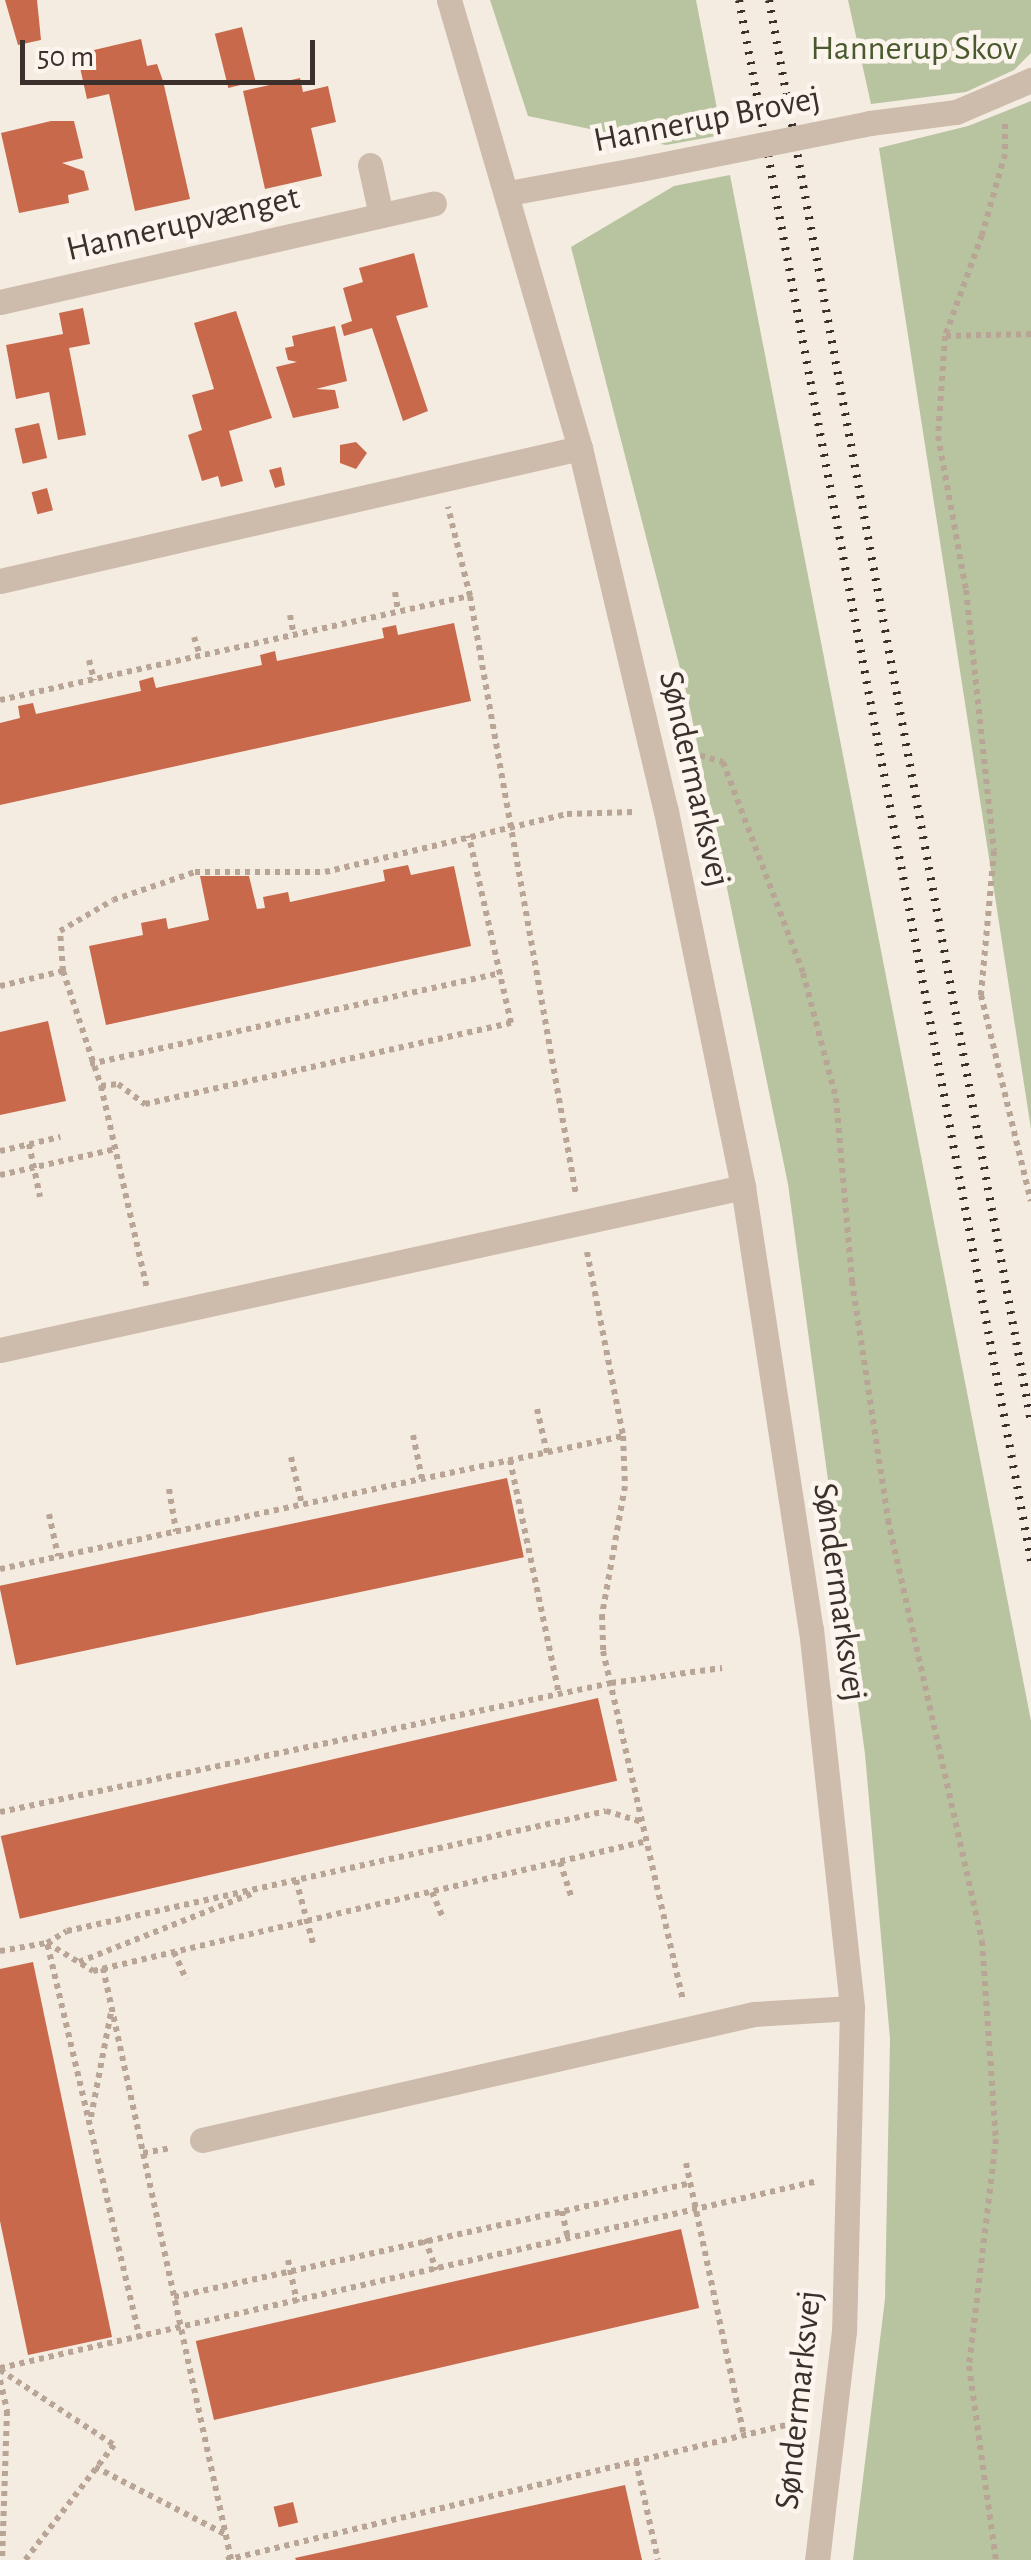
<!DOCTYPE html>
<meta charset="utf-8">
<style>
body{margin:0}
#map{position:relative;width:1031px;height:2560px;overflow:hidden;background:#f4ebe1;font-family:"Alegreya Sans",sans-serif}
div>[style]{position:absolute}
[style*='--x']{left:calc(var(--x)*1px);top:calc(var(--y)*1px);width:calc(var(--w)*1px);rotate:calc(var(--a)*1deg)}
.green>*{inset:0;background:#b8c4a0}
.building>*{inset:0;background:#c8694b;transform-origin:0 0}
.path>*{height:6px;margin-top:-3px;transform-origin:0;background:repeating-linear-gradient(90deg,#b9a596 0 5px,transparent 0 10px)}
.minor>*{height:25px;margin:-12.5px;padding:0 12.5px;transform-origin:12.5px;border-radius:12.5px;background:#cdbbac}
.rail>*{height:8px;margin-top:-4px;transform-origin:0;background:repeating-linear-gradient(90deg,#3b302b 0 2.5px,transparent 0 10.5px)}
.minor-bridge>*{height:25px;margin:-12.5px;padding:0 12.5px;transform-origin:12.5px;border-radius:12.5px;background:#cdbbac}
span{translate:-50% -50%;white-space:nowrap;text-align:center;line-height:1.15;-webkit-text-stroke:9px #fbf5ee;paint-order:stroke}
.park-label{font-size:35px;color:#4a5a2e}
.street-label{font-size:35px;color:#3b302b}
.scale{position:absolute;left:20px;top:40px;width:295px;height:45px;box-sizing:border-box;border:5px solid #3b302b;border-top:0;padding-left:12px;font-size:30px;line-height:35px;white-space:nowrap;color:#3b302b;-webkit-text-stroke:8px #fbf5ee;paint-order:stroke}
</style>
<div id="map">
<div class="green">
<div style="clip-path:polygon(490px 0,696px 0,722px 135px,666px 145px,528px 116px)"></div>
<div style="clip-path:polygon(848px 0,1031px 0,1031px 53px,1014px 70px,966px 92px,871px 104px)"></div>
<div style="clip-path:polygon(1031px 101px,1031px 1129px,879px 148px,968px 126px)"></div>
<div style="clip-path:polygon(730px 175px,1031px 1721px,1031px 2560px,853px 2560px,885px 2299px,890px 2039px,865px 1754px,788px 1184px,688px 699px,571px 247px,674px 186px)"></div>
</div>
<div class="building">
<div style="clip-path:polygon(5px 0,37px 0,41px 40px,18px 45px)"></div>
<div style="left:242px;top:27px;width:56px;height:28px;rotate:76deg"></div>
<div style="clip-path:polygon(141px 39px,147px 66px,157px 64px,163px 81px,190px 199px,135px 211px,109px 94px,87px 99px,77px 54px)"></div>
<div style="clip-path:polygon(300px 78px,303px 92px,328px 86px,336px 122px,311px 128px,322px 176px,265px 189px,243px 91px)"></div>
<div style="clip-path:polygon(51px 121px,74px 121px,83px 158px,62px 163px,84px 171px,89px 190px,68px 195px,69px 203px,19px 213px,1px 133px)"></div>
<div style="clip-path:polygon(414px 253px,428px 307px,396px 316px,428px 411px,403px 421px,372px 328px,344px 336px,341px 325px,352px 321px,343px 288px,363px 282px,359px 268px)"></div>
<div style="clip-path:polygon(83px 308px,90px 344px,69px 348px,86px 435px,58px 440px,49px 392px,16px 399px,6px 345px,63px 334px,59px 313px)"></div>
<div style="clip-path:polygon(236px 311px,272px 418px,229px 431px,243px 481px,221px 487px,218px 476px,202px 481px,188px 435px,202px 430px,192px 395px,214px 389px,194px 323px)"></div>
<div style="clip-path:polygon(335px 326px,347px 381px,316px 389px,335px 390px,339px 408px,293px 418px,276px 367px,297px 362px,288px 360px,285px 348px,294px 346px,292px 336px)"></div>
<div style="left:39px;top:423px;width:36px;height:25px;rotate:77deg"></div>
<div style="clip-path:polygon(356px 442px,367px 453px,356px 469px,340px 463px,340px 445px)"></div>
<div style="clip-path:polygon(281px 467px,285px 485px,275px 488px,269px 470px)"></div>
<div style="left:47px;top:488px;width:23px;height:16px;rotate:75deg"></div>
<div style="clip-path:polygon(454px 623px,471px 701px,0 805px,0 723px,20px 718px,18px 706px,33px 703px,36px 714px,141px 691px,139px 681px,153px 677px,156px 688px,262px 665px,260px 655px,275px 651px,277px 661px,384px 638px,382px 628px,396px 625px,398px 635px)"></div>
<div style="clip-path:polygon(408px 865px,411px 875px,454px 866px,471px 946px,106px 1025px,89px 946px,143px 935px,141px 923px,166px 918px,168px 929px,209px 920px,200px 876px,249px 876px,257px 909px,265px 908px,263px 897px,288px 892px,290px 902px,385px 881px,383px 870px)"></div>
<div style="clip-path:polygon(48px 1021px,66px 1101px,0 1115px,0 1032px)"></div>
<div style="left:507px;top:1478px;width:81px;height:519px;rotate:78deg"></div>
<div style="left:598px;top:1698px;width:85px;height:613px;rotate:77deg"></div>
<div style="clip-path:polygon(33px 1962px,112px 2337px,28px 2355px,0 2221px,0 1969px)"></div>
<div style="left:681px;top:2229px;width:81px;height:498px;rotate:77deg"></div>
<div style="clip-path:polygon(625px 2485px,642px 2560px,296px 2560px,295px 2558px)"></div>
<div style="left:293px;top:2502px;width:21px;height:20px;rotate:76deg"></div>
</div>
<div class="path">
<div style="--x:1005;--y:124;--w:30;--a:90"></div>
<div style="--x:1005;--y:154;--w:84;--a:105.9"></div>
<div style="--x:982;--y:235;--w:108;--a:110.1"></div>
<div style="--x:945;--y:336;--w:100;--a:94"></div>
<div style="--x:938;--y:436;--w:157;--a:79.7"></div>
<div style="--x:966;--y:590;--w:262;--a:83.9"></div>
<div style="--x:994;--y:851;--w:145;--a:95.2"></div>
<div style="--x:981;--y:995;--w:212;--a:76.4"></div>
<div style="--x:946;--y:336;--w:85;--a:-1.3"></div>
<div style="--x:395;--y:592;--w:20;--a:81"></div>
<div style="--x:470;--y:596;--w:608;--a:79.96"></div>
<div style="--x:290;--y:615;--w:20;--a:79"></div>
<div style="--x:194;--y:637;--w:19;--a:72"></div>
<div style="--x:89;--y:660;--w:21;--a:76"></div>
<div style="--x:0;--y:700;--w:481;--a:-12.5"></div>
<div style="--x:470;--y:596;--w:92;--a:-103.9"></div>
<div style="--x:681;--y:750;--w:44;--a:15.9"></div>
<div style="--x:723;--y:762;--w:226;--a:69.2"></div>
<div style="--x:803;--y:973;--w:129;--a:75.2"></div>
<div style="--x:836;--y:1098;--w:184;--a:85"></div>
<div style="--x:852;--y:1281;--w:242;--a:81.4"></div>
<div style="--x:888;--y:1520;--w:431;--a:77.4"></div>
<div style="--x:982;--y:1941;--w:198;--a:86"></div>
<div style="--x:996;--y:2139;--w:229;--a:96.8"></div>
<div style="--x:969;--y:2366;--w:196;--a:82.1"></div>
<div style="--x:63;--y:971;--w:121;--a:71.7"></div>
<div style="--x:101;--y:1086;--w:207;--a:77.2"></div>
<div style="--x:0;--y:986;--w:65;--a:-13.4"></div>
<div style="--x:63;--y:971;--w:40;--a:-94.3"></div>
<div style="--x:60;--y:931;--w:61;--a:-30.3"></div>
<div style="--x:113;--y:900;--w:87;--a:-18.9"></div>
<div style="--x:195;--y:872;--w:130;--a:0"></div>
<div style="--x:325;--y:872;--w:249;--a:-13.5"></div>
<div style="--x:567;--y:814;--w:67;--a:-1.7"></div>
<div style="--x:90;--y:1064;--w:421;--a:-12.5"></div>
<div style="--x:101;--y:1086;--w:17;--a:-7"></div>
<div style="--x:118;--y:1084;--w:34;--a:37"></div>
<div style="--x:145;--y:1104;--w:375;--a:-12.5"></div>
<div style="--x:511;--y:1023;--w:192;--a:-102.7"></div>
<div style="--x:29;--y:1144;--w:54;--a:78.3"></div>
<div style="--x:0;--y:1151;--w:62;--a:-13.1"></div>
<div style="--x:0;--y:1175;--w:118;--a:-12.7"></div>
<div style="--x:587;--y:1252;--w:187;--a:78.9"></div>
<div style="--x:623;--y:1436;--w:50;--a:87.7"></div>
<div style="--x:625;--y:1486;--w:131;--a:100.1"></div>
<div style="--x:602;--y:1615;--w:36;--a:88"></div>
<div style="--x:603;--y:1651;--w:357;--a:77.1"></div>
<div style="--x:537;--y:1409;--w:45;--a:77.2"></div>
<div style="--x:413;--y:1435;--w:45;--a:78.4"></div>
<div style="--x:291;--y:1457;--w:49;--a:77.1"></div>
<div style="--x:510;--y:1460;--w:239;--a:78.2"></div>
<div style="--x:169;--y:1489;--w:43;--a:80.5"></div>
<div style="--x:49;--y:1514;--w:43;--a:77.9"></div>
<div style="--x:0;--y:1569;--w:637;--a:-12.05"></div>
<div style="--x:0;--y:1812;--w:624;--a:-11.92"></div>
<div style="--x:611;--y:1683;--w:112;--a:-7.7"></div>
<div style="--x:560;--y:1862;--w:39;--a:72"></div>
<div style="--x:296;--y:1880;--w:69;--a:75"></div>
<div style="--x:432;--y:1892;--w:30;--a:67"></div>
<div style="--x:0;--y:1951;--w:48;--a:-9.7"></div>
<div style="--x:47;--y:1943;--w:54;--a:31.3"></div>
<div style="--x:93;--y:1971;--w:569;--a:-13.21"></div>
<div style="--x:174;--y:1952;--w:30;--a:66"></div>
<div style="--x:79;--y:1962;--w:190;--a:-21.6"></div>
<div style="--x:103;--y:1968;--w:605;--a:77.78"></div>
<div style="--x:91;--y:2117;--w:107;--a:-79.2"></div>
<div style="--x:143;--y:2153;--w:28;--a:-10"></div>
<div style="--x:686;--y:2163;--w:278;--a:78"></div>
<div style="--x:562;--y:2211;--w:29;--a:78"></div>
<div style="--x:425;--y:2239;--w:33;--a:70"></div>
<div style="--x:288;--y:2260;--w:43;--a:77.9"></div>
<div style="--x:174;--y:2297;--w:529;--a:-12.43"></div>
<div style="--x:140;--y:2339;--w:407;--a:-103.2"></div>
<div style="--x:47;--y:1943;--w:23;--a:-31"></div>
<div style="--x:67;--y:1931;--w:552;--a:-12.55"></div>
<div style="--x:606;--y:1811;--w:38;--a:17"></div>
<div style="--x:0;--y:2368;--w:839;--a:-12.88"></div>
<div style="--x:0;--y:2370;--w:136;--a:33.3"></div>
<div style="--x:114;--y:2445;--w:145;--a:127.7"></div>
<div style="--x:0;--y:2380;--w:32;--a:77"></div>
<div style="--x:7;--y:2411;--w:149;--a:91.9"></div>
<div style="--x:636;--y:2461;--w:101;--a:77.5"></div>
<div style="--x:95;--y:2467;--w:146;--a:27.3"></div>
<div style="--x:226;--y:2560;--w:594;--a:-13.54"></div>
</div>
<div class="minor">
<div style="--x:449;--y:0;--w:467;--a:73.7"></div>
<div style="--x:580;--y:448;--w:373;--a:76.7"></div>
<div style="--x:666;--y:811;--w:384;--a:78.4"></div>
<div style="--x:743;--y:1187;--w:447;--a:81.3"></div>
<div style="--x:811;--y:1629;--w:381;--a:83.8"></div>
<div style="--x:852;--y:2008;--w:323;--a:91.4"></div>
<div style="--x:844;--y:2331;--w:231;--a:96.7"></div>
<div style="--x:870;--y:123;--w:87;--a:-7.3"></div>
<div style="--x:956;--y:112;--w:82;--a:-23.1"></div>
<div style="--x:370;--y:165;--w:51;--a:77.6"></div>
<div style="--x:509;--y:193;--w:133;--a:-10.4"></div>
<div style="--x:0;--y:302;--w:445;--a:-12.8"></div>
<div style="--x:0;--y:581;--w:595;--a:-12.92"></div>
<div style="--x:0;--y:1350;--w:761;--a:-12.37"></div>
<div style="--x:202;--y:2140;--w:566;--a:-12.86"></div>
<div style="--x:754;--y:2014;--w:98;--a:-3.5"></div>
</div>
<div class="rail">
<div style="--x:739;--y:0;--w:1588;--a:79.4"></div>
<div style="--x:769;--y:0;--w:1446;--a:79.56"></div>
</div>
<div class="minor-bridge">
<div style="--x:640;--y:169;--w:235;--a:-11.3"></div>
</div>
<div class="park-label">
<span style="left:914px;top:49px">Hannerup Skov</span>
</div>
<div class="street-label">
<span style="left:707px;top:120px;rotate:-11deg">Hannerup Brovej</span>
<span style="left:183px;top:224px;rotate:-13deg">Hannerupvænget</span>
<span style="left:694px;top:779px;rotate:77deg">Søndermarksvej</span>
<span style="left:839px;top:1592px;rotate:82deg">Søndermarksvej</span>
<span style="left:799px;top:2400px;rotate:-84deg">Søndermarksvej</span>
</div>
<div class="scale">50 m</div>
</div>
